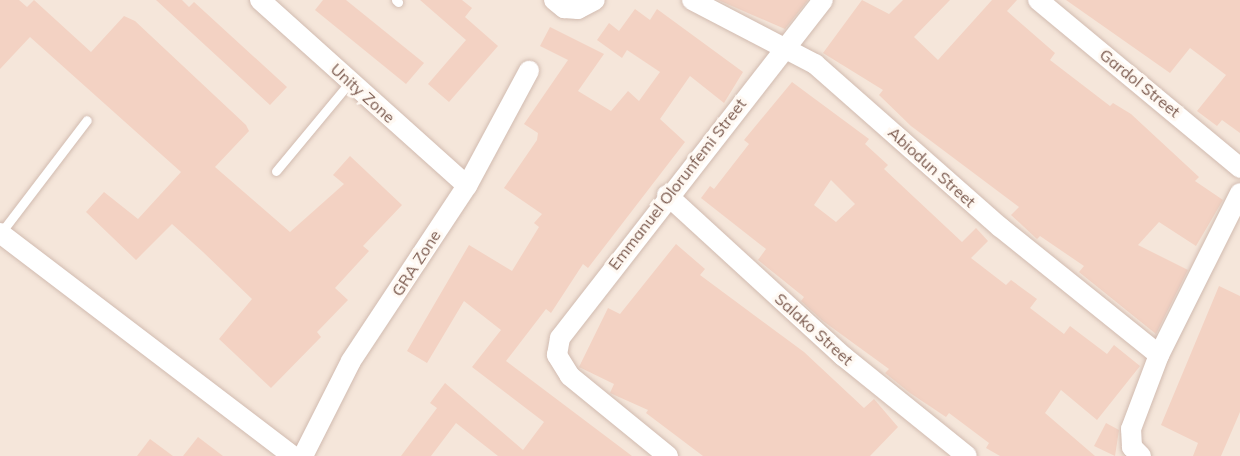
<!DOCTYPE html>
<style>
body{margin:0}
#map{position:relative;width:1240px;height:456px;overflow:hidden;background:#fdf5ec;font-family:Mulish,sans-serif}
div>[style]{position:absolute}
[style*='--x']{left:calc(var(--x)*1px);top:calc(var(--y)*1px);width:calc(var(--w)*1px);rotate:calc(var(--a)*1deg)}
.residential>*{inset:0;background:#f5e6da;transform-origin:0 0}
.building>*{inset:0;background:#f3d2c3}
.roads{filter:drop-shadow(0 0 2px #d1bbb0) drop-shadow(0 0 2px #d1bbb0)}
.service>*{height:9px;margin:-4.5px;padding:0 4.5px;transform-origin:4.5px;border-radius:4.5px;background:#fff}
.minor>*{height:20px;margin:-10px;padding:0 10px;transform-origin:10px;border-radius:10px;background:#fff}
span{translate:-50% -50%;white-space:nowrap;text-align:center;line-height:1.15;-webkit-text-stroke:6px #fff9f3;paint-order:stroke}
.street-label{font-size:16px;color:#7a594d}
</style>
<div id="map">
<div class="residential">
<div style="left:0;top:0;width:1240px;height:456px"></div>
</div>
<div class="building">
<div style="clip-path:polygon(0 0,19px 0,27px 7px,34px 0,91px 52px,124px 16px,135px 21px,246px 125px,249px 131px,215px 167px,290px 232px,344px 184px,333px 175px,350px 156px,402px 205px,363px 246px,369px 251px,335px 288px,348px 300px,317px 332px,321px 337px,271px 388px,219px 339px,252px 299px,203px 252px,172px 224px,136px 260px,86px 212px,104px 192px,138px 219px,181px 172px,30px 37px,0 69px)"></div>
<div style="clip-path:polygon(156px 0,182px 0,189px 7px,194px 2px,287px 87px,270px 105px)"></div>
<div style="clip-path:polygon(323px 0,346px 0,424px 63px,406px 84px,315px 10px)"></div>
<div style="clip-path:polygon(420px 0,462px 0,472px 8px,465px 17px,498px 46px,449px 102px,428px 84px,466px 40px)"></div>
<div style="clip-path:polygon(718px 0,808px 0,785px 29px)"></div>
<div style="clip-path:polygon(862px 0,889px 14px,903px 0,950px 0,914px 37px,938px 60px,992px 0,1017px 0,1007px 11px,1055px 53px,1050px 60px,1110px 106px,1113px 103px,1131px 114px,1199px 177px,1195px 181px,1223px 200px,1196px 246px,1159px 222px,1138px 245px,1188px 270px,1156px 334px,1079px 272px,1084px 266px,1040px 236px,1037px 239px,1011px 215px,1019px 207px,911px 126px,879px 95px,883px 90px,823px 53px)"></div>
<div style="clip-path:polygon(1066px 0,1240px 0,1240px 133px,1222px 120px,1217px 126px,1197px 111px,1226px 75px,1190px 48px,1170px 73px)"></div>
<div style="clip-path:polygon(635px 9px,650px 20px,657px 9px,743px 72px,724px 103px,690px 76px,660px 119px,685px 142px,588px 268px,583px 264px,551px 313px,546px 309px,506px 361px,632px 456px,498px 456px,456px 423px,431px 456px,401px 456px,437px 408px,430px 403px,445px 383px,523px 450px,544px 422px,472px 367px,501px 330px,464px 301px,427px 363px,407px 351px,469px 245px,512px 271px,539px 227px,534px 223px,542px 214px,504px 188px,537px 140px,538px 133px,524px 124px,568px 60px,540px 46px,550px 27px,604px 54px,578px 91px,611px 111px,628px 91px,639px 101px,660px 72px,627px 50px,622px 58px,597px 40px,609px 23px,619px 31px)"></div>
<div style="clip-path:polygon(evenodd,792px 82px,869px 139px,865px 144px,888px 165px,884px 169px,962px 242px,976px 228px,988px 241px,971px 258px,1006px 285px,1011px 280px,1037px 299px,1030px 308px,1064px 334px,1070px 326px,1107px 354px,1114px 345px,1140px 366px,1097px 420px,1061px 390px,1045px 413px,1095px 456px,1000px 456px,986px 448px,989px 443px,949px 413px,946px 417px,910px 393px,885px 373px,889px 369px,823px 321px,801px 301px,804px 297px,758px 260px,766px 249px,701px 198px,710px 186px,714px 189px,749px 144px,744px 140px,792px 82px,831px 180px,855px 204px,836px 222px,814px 205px,831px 180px)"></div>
<div style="clip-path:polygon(676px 244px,705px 269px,700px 275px,804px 352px,864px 408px,874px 399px,898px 427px,870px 456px,703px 456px,646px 413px,648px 410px,610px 393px,614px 384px,579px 367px,608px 308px,620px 314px)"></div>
<div style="clip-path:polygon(1219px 286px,1240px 296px,1240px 412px,1221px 456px,1193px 456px,1198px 443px,1161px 425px)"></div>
<div style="clip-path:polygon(1106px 423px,1119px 430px,1115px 456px,1094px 446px)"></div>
<div style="clip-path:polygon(198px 437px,223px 456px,183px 456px)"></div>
<div style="clip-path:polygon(150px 439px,173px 456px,137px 456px)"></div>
</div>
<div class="roads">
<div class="service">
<div style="--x:396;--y:0;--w:3;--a:45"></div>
<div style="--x:276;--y:171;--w:116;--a:-50.3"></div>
<div style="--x:0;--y:234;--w:143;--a:-52.7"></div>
</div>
<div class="minor">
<div style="--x:260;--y:0;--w:278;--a:41.9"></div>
<div style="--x:554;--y:0;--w:13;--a:39"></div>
<div style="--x:564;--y:8;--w:14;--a:4"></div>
<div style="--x:578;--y:9;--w:19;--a:-28"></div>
<div style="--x:692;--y:0;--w:139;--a:27.5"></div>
<div style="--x:815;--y:64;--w:247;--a:41.4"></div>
<div style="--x:1000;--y:227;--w:204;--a:38.8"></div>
<div style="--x:1038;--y:0;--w:263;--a:39.7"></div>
<div style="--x:667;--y:195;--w:239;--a:42.5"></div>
<div style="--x:843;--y:356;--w:159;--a:38.9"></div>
<div style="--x:0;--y:233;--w:368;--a:37.3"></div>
<div style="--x:303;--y:456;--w:106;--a:-63.2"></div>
<div style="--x:351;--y:361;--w:210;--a:-56.5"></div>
<div style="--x:467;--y:186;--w:131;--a:-61.7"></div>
<div style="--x:668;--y:456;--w:127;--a:-140.8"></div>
<div style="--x:570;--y:376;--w:25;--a:-122"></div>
<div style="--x:557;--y:355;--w:17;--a:-80"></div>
<div style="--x:560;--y:338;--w:428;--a:-52.1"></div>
<div style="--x:1141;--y:456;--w:13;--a:-135"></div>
<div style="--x:1132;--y:447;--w:18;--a:-93"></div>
<div style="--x:1131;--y:429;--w:79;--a:-69.3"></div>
<div style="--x:1159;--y:355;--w:181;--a:-63.4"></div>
</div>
</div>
<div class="street-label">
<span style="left:1140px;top:83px;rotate:39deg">Gardol Street</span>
<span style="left:363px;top:93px;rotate:42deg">Unity Zone</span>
<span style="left:932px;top:167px;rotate:42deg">Abiodun Street</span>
<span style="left:677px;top:184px;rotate:-52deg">Emmanuel Olorunfemi Street</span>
<span style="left:416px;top:263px;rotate:-57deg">GRA Zone</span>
<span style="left:814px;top:329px;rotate:42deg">Salako Street</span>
</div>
</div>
